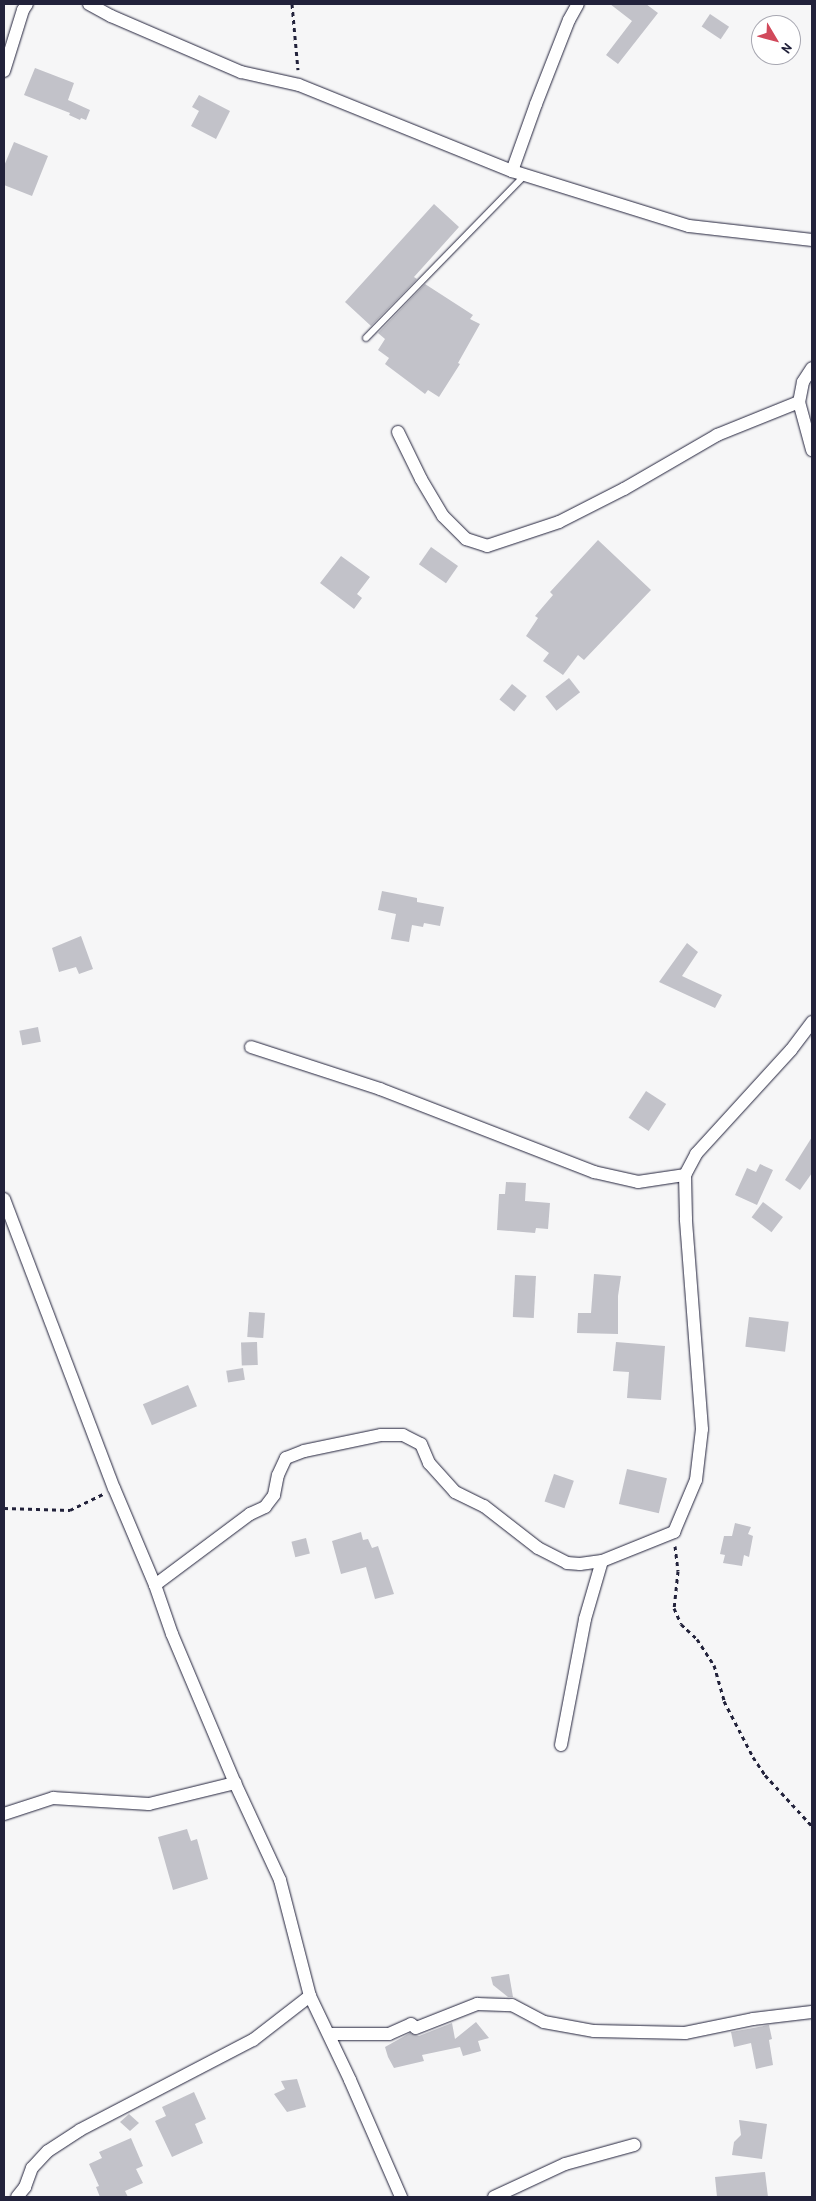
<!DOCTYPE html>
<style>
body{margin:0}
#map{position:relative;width:816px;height:2201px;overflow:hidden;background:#f6f6f7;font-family:"Patrick Hand",sans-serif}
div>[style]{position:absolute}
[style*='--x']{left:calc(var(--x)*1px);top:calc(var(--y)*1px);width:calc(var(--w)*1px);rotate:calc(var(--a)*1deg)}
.building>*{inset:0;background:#c2c2c9;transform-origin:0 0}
.path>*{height:3px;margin-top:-1.5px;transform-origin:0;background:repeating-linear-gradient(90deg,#22223b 0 4px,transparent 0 8px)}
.roads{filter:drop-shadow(0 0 1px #22223b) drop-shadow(0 0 1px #22223b)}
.lane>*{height:6px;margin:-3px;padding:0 3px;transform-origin:3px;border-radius:3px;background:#fff}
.street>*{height:12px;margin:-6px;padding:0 6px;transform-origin:6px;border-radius:6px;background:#fff}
span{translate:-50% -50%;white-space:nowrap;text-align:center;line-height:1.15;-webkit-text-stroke:4px #fff;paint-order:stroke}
.frame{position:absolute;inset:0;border:5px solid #22223b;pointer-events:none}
.north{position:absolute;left:751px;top:15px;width:50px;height:50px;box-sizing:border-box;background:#fff;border:1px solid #a7a7b1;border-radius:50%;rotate:127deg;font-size:14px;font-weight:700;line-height:20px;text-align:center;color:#22223b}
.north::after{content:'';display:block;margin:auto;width:18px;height:22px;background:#d1495b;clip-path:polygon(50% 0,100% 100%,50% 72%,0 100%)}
</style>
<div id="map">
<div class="building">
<div style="clip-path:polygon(610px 4px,646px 4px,658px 13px,618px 64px,606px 55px,632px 21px)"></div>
<div style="left:710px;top:14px;width:23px;height:15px;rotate:34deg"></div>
<div style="clip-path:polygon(35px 68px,74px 83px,68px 100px,90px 110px,86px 120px,81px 118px,80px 120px,69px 115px,70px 113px,24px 95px)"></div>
<div style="clip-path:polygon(199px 95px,230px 111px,216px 139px,191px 126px,199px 111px,192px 107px)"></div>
<div style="clip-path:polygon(14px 142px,48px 156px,32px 196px,4px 185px,4px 166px)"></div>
<div style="clip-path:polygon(434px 204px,459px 227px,414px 277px,417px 279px,371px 326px,345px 302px)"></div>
<div style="clip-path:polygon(425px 284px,473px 315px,470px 319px,480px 324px,458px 363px,460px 364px,439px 397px,428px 390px,425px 394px,385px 364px,389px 358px,378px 350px,385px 339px,378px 333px)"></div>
<div style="clip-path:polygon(598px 540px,651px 590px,584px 660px,578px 655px,563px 675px,543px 661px,549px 653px,526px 636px,538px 618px,535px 616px,553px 595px,550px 592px)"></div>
<div style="left:431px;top:547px;width:33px;height:21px;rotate:35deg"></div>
<div style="clip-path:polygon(341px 556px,370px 577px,357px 594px,362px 598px,354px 609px,320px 583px)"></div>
<div style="left:569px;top:678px;width:18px;height:30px;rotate:52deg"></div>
<div style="left:512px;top:684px;width:19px;height:20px;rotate:39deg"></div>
<div style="clip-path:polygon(382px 891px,417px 898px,417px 902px,444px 907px,440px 926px,424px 923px,423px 927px,412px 925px,409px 942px,391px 939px,396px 914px,378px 910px)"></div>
<div style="clip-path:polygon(81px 936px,93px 969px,79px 974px,76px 967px,59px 972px,52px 948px)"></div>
<div style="clip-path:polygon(687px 943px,698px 952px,682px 976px,722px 995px,715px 1008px,659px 982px)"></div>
<div style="left:38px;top:1027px;width:15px;height:19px;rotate:79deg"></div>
<div style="left:646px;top:1091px;width:24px;height:32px;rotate:33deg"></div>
<div style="clip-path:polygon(812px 1137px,812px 1173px,800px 1190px,785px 1180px)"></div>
<div style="clip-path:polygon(760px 1164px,773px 1170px,757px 1205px,735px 1195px,747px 1168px,756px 1172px)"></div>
<div style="clip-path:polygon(506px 1182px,526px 1183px,525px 1201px,550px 1203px,548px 1229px,536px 1228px,535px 1233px,497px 1230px,499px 1194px,505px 1194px)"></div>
<div style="left:763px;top:1202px;width:25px;height:19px;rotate:37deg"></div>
<div style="clip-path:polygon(594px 1274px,621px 1276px,618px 1296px,618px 1334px,577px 1333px,578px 1313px,591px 1313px)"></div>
<div style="left:515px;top:1275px;width:21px;height:42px;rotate:3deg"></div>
<div style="left:249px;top:1312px;width:16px;height:25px;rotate:4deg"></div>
<div style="left:749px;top:1317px;width:40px;height:30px;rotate:7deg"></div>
<div style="left:257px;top:1342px;width:23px;height:16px;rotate:88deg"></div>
<div style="clip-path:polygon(616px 1342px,665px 1346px,661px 1400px,627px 1398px,629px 1372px,613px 1371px)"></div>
<div style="left:243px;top:1368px;width:12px;height:17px;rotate:81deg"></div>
<div style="left:188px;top:1385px;width:23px;height:49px;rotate:67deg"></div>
<div style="left:627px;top:1469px;width:41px;height:36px;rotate:13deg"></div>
<div style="left:554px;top:1474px;width:21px;height:29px;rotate:19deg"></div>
<div style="clip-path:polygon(735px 1523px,751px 1527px,748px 1534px,753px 1536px,749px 1557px,744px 1555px,742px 1566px,723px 1563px,725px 1555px,720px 1554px,724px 1536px,732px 1536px)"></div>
<div style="clip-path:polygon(361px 1532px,363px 1540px,368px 1539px,372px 1548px,378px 1546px,394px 1594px,375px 1599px,366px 1567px,341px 1574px,332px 1541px)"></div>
<div style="left:306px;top:1538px;width:16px;height:15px;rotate:76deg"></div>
<div style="clip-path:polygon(187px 1829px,191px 1841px,197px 1839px,208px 1879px,173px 1890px,158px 1837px)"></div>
<div style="clip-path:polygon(509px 1974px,513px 1997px,508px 1997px,493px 1985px,491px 1977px)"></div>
<div style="clip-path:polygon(476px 2022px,489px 2038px,478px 2041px,481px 2051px,463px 2056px,460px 2047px,422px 2055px,424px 2061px,394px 2068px,388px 2057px,385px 2047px,410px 2033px,419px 2036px,452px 2023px,455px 2039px)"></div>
<div style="clip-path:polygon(769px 2025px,772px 2039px,769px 2040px,773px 2065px,756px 2069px,751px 2043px,734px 2047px,731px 2032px)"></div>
<div style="clip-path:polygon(297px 2079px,306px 2107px,287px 2112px,274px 2094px,285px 2089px,281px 2081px)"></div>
<div style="clip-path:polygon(194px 2092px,206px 2119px,195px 2124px,203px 2143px,172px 2157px,155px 2121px,166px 2116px,162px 2107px)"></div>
<div style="clip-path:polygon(129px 2114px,139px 2123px,130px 2131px,120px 2122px)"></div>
<div style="clip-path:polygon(739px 2120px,767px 2124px,762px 2159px,732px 2155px,734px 2142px,741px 2135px)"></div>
<div style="clip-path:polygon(131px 2138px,143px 2166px,136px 2169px,143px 2183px,125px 2191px,128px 2197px,100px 2197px,96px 2187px,99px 2186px,89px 2164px,102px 2158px,99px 2152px)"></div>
<div style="clip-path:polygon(765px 2172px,768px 2197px,717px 2197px,715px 2177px)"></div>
</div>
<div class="path">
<div style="--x:292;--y:4;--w:66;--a:84.8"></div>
<div style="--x:4;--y:1508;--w:66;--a:1.7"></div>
<div style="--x:70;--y:1510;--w:37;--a:-26"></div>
<div style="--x:675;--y:1546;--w:25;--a:83"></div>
<div style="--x:678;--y:1571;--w:37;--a:96"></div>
<div style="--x:674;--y:1608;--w:17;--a:66"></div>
<div style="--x:681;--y:1624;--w:22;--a:43"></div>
<div style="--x:697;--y:1639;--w:31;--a:57"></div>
<div style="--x:714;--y:1665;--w:37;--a:74"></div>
<div style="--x:724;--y:1701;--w:63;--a:62.6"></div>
<div style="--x:753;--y:1757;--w:22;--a:56"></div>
<div style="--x:765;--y:1775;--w:69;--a:47.3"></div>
</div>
<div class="roads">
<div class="lane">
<div style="--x:366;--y:338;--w:228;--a:-45.7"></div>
</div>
<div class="street">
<div style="--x:89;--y:4;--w:25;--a:29"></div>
<div style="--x:111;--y:16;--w:142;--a:23.3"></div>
<div style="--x:241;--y:72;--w:59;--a:12.6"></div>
<div style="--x:299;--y:85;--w:230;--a:22"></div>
<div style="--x:512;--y:171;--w:185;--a:17.3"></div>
<div style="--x:689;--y:226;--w:124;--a:6.5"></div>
<div style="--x:4;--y:71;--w:64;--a:-72.7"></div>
<div style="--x:23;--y:10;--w:7;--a:-56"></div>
<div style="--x:512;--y:171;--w:71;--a:-70.3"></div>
<div style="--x:536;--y:104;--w:90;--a:-68.6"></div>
<div style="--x:569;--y:20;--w:18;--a:-61"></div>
<div style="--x:812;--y:368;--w:17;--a:123"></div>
<div style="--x:803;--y:382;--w:20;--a:101"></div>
<div style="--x:799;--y:402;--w:50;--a:74.8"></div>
<div style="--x:398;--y:432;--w:52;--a:63.9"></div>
<div style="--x:421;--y:479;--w:43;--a:59.3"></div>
<div style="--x:443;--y:516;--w:33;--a:45"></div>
<div style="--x:466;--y:539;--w:22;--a:18"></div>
<div style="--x:487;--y:546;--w:76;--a:-18.4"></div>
<div style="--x:559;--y:522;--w:73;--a:-26.9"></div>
<div style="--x:624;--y:489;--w:108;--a:-30.1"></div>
<div style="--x:717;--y:435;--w:88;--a:-21.9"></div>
<div style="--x:251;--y:1047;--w:136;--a:18"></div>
<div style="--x:380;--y:1089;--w:230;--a:21.2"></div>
<div style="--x:594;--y:1172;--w:45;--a:12.8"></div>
<div style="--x:638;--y:1182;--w:48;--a:-8.5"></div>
<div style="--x:4;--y:1199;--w:309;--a:69.2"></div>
<div style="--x:114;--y:1488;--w:105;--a:67.1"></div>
<div style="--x:155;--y:1585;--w:52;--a:70.9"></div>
<div style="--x:172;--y:1634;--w:162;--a:67.1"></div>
<div style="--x:235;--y:1783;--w:107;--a:65.1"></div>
<div style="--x:280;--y:1880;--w:120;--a:75.5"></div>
<div style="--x:310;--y:1996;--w:93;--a:64.5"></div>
<div style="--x:350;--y:2080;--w:128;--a:66.4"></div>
<div style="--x:155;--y:1585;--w:119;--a:-36.8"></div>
<div style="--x:250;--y:1514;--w:17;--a:-25"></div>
<div style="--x:265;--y:1507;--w:15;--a:-53"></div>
<div style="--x:274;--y:1495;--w:20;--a:-79"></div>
<div style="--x:278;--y:1475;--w:19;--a:-65"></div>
<div style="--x:286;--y:1458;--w:19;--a:-21"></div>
<div style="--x:304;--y:1451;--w:79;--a:-11.7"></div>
<div style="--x:381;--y:1435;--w:22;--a:0"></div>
<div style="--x:403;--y:1435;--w:20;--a:27"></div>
<div style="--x:421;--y:1444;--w:21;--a:67"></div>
<div style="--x:429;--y:1463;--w:39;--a:48"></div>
<div style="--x:455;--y:1492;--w:32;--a:26"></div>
<div style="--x:484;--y:1506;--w:68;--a:37.9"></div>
<div style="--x:538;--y:1548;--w:33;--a:27"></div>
<div style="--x:567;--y:1563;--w:13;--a:4"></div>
<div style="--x:580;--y:1564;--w:22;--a:-8"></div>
<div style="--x:602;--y:1561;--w:78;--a:-21.9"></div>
<div style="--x:674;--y:1532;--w:56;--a:-67.1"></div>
<div style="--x:696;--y:1480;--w:51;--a:-83.3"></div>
<div style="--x:702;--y:1429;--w:211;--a:-94.4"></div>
<div style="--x:686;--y:1219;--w:44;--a:-91.3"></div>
<div style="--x:685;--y:1175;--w:24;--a:-62"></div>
<div style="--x:696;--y:1154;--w:141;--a:-47.6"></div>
<div style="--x:791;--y:1050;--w:35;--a:-53"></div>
<div style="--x:561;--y:1745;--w:128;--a:-79.2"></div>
<div style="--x:585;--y:1619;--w:60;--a:-73.7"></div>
<div style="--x:4;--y:1814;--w:52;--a:-18.1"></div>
<div style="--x:53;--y:1798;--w:96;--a:3.6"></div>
<div style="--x:149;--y:1804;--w:89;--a:-13.7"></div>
<div style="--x:329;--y:2034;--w:60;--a:0"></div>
<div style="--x:389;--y:2034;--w:24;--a:-24"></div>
<div style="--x:411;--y:2024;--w:6;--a:39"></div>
<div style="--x:416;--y:2028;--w:66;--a:-21.5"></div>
<div style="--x:477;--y:2004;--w:35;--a:2"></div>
<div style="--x:512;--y:2005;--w:36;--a:28"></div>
<div style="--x:544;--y:2022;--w:51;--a:10.2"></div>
<div style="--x:594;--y:2031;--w:91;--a:1.3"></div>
<div style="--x:685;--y:2033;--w:69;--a:-11.6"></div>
<div style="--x:753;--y:2019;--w:59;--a:-6.8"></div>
<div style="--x:17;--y:2197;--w:13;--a:-51"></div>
<div style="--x:25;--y:2187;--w:20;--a:-70"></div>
<div style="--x:32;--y:2168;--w:23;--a:-47"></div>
<div style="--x:48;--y:2151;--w:38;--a:-33"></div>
<div style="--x:80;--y:2130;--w:195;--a:-27.5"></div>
<div style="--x:253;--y:2040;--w:72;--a:-37.7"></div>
<div style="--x:494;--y:2197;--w:78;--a:-24.9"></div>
<div style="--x:565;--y:2164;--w:72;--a:-15.4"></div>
</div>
</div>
<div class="frame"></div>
<div class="north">N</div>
</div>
